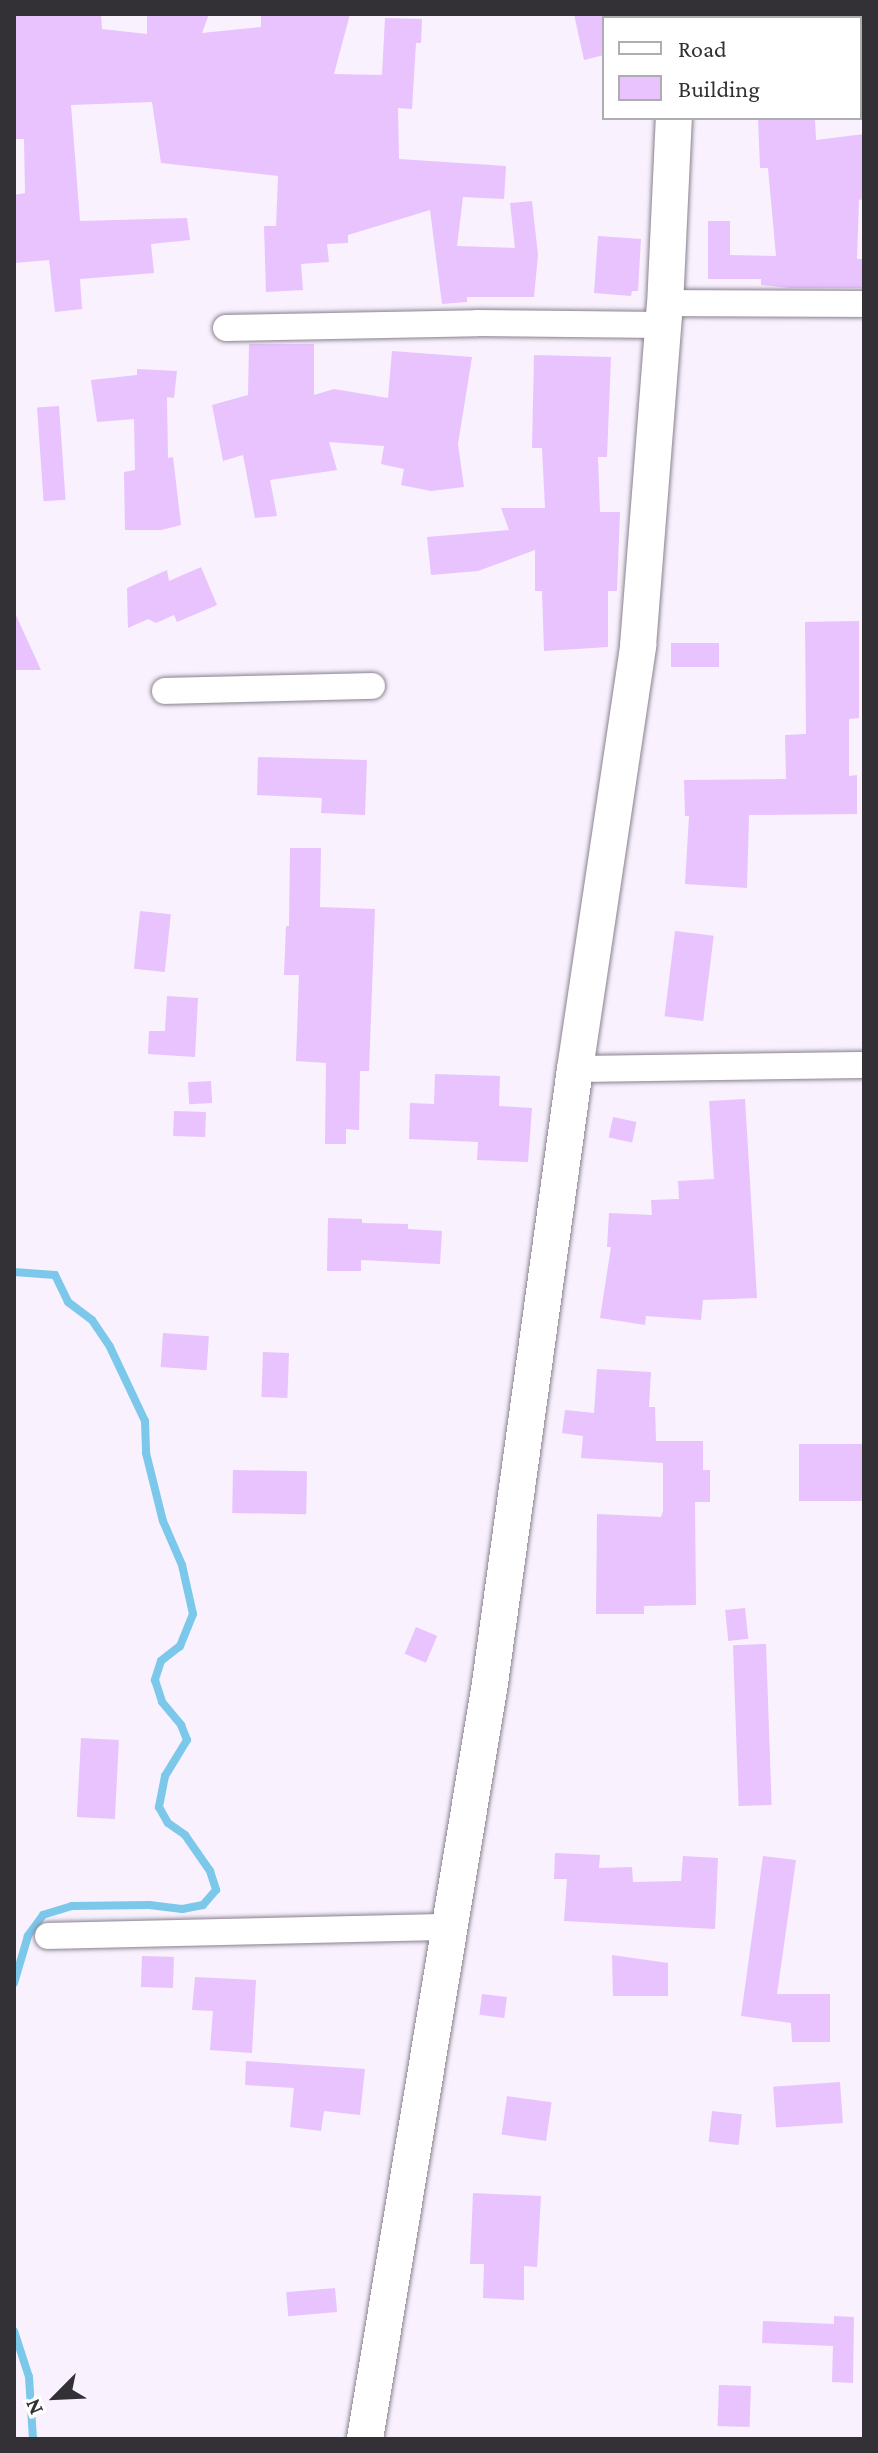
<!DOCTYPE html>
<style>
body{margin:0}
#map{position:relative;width:878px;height:2453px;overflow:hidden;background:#f9f1fe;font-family:"Crimson Pro",serif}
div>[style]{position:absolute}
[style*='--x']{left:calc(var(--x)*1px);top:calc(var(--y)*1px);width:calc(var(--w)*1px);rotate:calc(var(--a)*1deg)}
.stream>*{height:8px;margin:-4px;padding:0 4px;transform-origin:4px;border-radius:4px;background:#7cc8ea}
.building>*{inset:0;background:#e8c3fe;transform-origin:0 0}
.roads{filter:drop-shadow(0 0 2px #89828d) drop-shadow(0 0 2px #89828d)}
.street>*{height:26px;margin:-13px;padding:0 13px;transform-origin:13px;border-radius:13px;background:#fff}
.secondary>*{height:36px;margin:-18px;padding:0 18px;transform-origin:18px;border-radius:18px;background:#fff}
span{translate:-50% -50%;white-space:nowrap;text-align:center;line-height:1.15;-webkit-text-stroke:6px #fff;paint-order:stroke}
.frame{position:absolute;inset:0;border:16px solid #343136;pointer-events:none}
.legend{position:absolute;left:602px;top:16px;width:260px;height:104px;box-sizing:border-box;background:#fff;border:2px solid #aeadaf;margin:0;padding:10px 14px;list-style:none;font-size:24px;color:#343136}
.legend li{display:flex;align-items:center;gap:16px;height:40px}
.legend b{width:40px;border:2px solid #aeadaf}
.north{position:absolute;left:16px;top:2357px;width:80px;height:80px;-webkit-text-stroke:6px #fff;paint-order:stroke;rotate:246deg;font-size:22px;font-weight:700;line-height:32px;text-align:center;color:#343136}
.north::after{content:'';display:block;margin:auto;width:28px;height:36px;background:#343136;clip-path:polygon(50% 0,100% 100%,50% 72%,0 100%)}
</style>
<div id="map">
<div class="stream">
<div style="--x:14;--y:1272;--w:41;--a:4.2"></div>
<div style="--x:55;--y:1275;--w:30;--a:64"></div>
<div style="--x:68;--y:1302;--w:30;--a:37"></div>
<div style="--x:92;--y:1320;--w:32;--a:56"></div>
<div style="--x:110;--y:1347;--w:82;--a:64.7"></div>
<div style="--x:145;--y:1421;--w:32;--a:88"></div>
<div style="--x:146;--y:1453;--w:70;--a:76"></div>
<div style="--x:163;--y:1521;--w:48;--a:66.6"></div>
<div style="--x:182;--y:1565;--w:50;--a:77.3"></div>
<div style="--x:193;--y:1614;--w:35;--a:112"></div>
<div style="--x:180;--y:1646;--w:24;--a:142"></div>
<div style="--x:161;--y:1661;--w:20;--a:108"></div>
<div style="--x:155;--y:1680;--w:23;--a:72"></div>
<div style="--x:162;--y:1702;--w:30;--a:50"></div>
<div style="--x:181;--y:1725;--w:16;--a:68"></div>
<div style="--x:187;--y:1740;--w:42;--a:121.4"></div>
<div style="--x:165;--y:1776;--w:32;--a:101"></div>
<div style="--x:159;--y:1807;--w:18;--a:61"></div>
<div style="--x:168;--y:1823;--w:21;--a:35"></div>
<div style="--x:185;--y:1835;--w:44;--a:55.2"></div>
<div style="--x:210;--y:1871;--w:20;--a:72"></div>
<div style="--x:216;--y:1890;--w:20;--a:131"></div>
<div style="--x:203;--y:1905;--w:21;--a:169"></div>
<div style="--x:182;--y:1909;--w:33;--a:-173"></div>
<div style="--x:149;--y:1905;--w:77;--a:179.3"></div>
<div style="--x:72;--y:1906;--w:30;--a:163"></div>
<div style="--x:43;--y:1915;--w:26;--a:126"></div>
<div style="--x:28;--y:1936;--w:49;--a:106.6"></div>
<div style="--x:14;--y:2331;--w:48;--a:71.9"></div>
<div style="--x:29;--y:2377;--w:62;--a:86.3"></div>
</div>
<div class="building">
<div style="clip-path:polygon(14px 14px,101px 14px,102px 29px,147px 34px,147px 14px,209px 14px,202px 33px,261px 27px,261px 14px,350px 14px,334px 74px,382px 75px,385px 18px,422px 19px,421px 43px,416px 43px,412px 109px,398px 108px,399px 159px,506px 166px,504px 199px,463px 197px,457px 246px,515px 248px,510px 203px,532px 201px,538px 255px,534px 297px,467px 297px,467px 302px,442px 304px,430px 210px,348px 235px,348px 243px,327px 244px,329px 262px,301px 264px,303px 290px,266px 292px,264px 226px,276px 226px,278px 176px,161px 163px,152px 102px,71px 105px,80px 221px,187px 218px,190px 240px,151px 244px,154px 273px,80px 279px,82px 309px,55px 312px,49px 260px,14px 263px,14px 195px,25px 193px,24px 139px,14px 139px)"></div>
<div style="clip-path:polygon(574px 14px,604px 14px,604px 55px,584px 60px)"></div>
<div style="clip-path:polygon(758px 118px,815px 119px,816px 140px,864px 134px,864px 199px,859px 200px,857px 259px,864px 259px,864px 288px,790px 288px,761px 285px,761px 279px,708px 279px,708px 221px,730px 221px,730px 255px,776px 256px,768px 168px,760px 168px)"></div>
<div style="clip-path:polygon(598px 236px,641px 239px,638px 291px,632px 291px,631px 296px,594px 293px)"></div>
<div style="clip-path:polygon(249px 344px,314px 344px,314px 395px,334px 389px,388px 398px,392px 351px,472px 357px,458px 444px,464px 487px,431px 491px,401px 485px,404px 469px,381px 464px,384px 446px,329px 442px,337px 470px,270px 480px,277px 516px,255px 518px,243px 455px,223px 461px,212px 405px,248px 395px)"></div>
<div style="clip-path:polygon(534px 355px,611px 357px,607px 457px,598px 457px,600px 512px,620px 512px,617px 591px,608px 591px,608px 647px,544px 651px,542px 591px,535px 591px,535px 550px,478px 571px,431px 575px,427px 537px,509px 530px,501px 508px,545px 508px,542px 448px,532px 448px)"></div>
<div style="clip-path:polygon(137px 369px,177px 371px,174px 398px,167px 397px,168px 458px,173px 457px,181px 525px,161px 530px,125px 530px,124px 472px,135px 470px,134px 419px,97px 422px,91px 380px,137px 375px)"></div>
<div style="left:59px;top:406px;width:94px;height:22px;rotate:86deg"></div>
<div style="clip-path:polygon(201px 567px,217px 605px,177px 622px,174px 615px,156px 623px,148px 619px,128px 628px,127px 588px,167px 570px,169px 581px)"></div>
<div style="clip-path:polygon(14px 611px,41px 670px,14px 670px)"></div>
<div style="clip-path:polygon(859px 621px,859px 718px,849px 719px,849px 776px,857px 775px,857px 814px,749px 815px,747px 888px,685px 884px,689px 816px,685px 816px,684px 780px,786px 779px,785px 735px,806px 734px,805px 622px)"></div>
<div style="left:719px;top:643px;width:24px;height:48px;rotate:90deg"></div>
<div style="clip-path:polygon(258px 757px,367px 760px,365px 815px,321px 813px,322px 798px,257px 795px)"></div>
<div style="clip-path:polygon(290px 848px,321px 848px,320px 907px,375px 909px,369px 1071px,360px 1071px,359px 1130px,346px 1129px,346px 1144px,325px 1144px,326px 1063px,296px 1061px,299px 975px,284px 975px,286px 926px,289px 926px)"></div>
<div style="left:140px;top:911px;width:31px;height:58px;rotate:6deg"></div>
<div style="left:675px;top:931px;width:39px;height:86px;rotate:7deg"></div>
<div style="clip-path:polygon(167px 996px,198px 998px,195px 1057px,148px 1054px,149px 1031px,165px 1031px)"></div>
<div style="clip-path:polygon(435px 1074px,500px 1076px,499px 1106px,532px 1108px,528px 1162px,477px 1160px,478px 1142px,409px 1139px,410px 1103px,434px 1104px)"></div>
<div style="left:211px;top:1081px;width:22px;height:23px;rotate:87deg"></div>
<div style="clip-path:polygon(745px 1099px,757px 1298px,703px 1300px,701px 1320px,646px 1316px,645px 1325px,600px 1318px,611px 1247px,607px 1247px,609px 1213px,652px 1215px,651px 1200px,679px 1199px,678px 1181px,714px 1179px,709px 1101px)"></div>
<div style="left:174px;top:1111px;width:32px;height:25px;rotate:2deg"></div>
<div style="left:613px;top:1117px;width:24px;height:21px;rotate:12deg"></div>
<div style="clip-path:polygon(328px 1218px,362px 1219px,362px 1223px,408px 1224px,408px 1229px,442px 1231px,440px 1264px,361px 1260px,361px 1271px,327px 1271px)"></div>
<div style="left:163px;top:1333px;width:46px;height:34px;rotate:4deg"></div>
<div style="left:263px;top:1352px;width:26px;height:45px;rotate:2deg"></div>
<div style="clip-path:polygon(597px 1369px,651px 1372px,649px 1407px,655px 1407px,656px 1441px,703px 1441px,703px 1470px,710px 1470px,710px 1502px,695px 1502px,696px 1605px,644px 1606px,644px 1614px,596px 1614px,597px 1514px,661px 1517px,663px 1511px,663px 1463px,581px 1458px,583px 1436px,562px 1433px,565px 1410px,594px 1413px)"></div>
<div style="left:864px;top:1444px;width:57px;height:65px;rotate:90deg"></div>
<div style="left:233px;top:1470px;width:74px;height:43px;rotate:1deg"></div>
<div style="left:745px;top:1608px;width:31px;height:20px;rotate:84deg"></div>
<div style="left:416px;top:1627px;width:23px;height:29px;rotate:23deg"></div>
<div style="left:766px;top:1644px;width:161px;height:33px;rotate:88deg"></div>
<div style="left:81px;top:1738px;width:38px;height:79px;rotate:3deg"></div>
<div style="clip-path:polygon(555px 1853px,600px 1855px,599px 1868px,632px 1867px,633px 1882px,681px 1881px,683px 1856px,718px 1858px,715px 1929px,564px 1921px,567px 1879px,554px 1879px)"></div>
<div style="clip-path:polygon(763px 1856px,796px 1860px,777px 1994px,830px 1994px,830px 2042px,792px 2042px,791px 2023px,741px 2016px)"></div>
<div style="clip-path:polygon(612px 1955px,668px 1963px,668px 1996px,613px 1996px)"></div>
<div style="left:142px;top:1956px;width:32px;height:31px;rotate:2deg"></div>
<div style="clip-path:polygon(195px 1977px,256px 1980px,252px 2053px,210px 2050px,213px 2011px,192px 2010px)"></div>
<div style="left:482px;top:1994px;width:25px;height:21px;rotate:7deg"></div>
<div style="clip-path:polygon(246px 2061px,365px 2069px,360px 2115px,324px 2111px,321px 2131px,290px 2127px,294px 2088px,245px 2085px)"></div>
<div style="left:840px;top:2082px;width:41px;height:67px;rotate:86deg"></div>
<div style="left:507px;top:2096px;width:45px;height:39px;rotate:8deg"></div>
<div style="left:712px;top:2111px;width:30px;height:31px;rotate:6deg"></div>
<div style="clip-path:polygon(473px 2193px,541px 2196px,537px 2267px,524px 2266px,524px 2300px,483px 2298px,484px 2264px,470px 2264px)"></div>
<div style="left:335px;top:2288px;width:24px;height:49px;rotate:85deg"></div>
<div style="clip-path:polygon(834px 2316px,854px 2317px,853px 2383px,832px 2382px,833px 2346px,762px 2343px,763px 2321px,834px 2324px)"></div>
<div style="left:719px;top:2385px;width:32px;height:41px;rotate:2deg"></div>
</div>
<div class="roads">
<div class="street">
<div style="--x:665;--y:303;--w:199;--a:0.3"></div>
<div style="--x:226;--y:328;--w:251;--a:-1.1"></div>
<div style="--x:477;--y:323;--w:186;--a:0.6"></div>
<div style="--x:165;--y:691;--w:207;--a:-1.4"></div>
<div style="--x:575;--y:1069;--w:289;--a:-0.8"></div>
<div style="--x:48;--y:1936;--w:403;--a:-1.3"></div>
</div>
<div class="secondary">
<div style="--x:679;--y:18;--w:4;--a:-90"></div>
<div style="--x:365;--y:2439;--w:766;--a:-80.61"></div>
<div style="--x:490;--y:1683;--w:620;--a:-82.12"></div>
<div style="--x:575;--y:1069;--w:428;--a:-81.5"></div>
<div style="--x:638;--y:646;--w:341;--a:-85.5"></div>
<div style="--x:665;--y:306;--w:188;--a:-87.3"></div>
</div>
</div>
<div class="frame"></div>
<ul class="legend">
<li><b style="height:10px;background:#fff"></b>Road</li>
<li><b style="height:22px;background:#e8c3fe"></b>Building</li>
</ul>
<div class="north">N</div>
</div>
